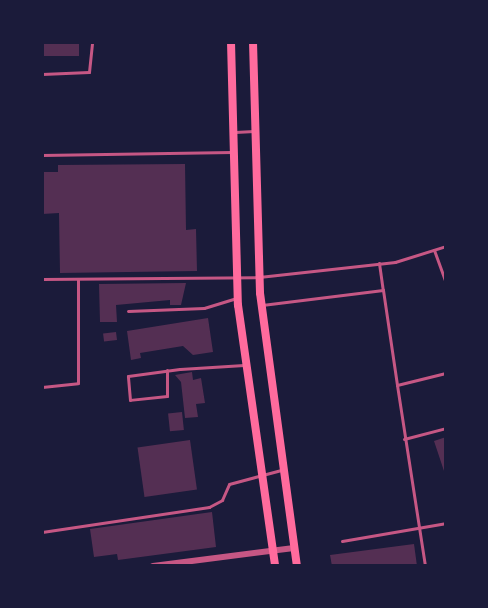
<!DOCTYPE html>
<style>
body{margin:0}
#map{position:relative;width:488px;height:608px;overflow:hidden;background:#1b1b3a;font-family:"Source Sans 3",sans-serif}
div>[style]{position:absolute}
[style*='--x']{left:calc(var(--x)*1px);top:calc(var(--y)*1px);width:calc(var(--w)*1px);rotate:calc(var(--a)*1deg)}
.building>*{inset:0;background:#542f53;transform-origin:0 0}
.service>*{height:3px;margin:-1.5px;padding:0 1.5px;transform-origin:1.5px;border-radius:1.5px;background:#c65784}
.minor>*{height:6px;margin:-3px;padding:0 3px;transform-origin:3px;border-radius:3px;background:#c65784}
.secondary>*{height:8px;margin:-4px;padding:0 4px;transform-origin:4px;border-radius:4px;background:#ff6b9d}
span{translate:-50% -50%;white-space:nowrap;text-align:center;line-height:1.15;-webkit-text-stroke:5px #1b1b3a;paint-order:stroke}
.frame{position:absolute;inset:0;border:44px solid #1b1b3a;pointer-events:none}
</style>
<div id="map">
<div class="building">
<div style="left:42px;top:42px;width:37px;height:14px"></div>
<div style="clip-path:polygon(185px 164px,186px 230px,196px 229px,197px 271px,60px 273px,59px 213px,42px 214px,42px 172px,58px 172px,58px 165px)"></div>
<div style="clip-path:polygon(186px 283px,181px 305px,170px 305px,170px 300px,116px 305px,117px 322px,100px 322px,99px 284px)"></div>
<div style="clip-path:polygon(208px 318px,213px 352px,193px 355px,183px 346px,140px 353px,141px 358px,131px 360px,127px 331px)"></div>
<div style="left:116px;top:332px;width:8px;height:13px;rotate:83deg"></div>
<div style="clip-path:polygon(192px 372px,193px 380px,201px 378px,205px 403px,196px 404px,198px 417px,185px 418px,181px 382px,175px 375px)"></div>
<div style="left:182px;top:412px;width:18px;height:14px;rotate:84deg"></div>
<div style="clip-path:polygon(446px 437px,446px 477px,434px 441px)"></div>
<div style="left:190px;top:440px;width:50px;height:53px;rotate:82deg"></div>
<div style="clip-path:polygon(212px 512px,216px 547px,118px 560px,117px 554px,94px 557px,90px 529px)"></div>
<div style="clip-path:polygon(414px 544px,417px 566px,332px 566px,330px 555px)"></div>
</div>
<div class="service">
<div style="--x:42;--y:74;--w:47;--a:-2.4"></div>
<div style="--x:89;--y:72;--w:30;--a:-84"></div>
<div style="--x:235;--y:132;--w:19;--a:-3"></div>
<div style="--x:42;--y:155;--w:190;--a:-0.9"></div>
<div style="--x:434;--y:250;--w:35;--a:70"></div>
<div style="--x:379;--y:263;--w:27;--a:82"></div>
<div style="--x:42;--y:279;--w:217;--a:-0.5"></div>
<div style="--x:259;--y:277;--w:137;--a:-6.3"></div>
<div style="--x:395;--y:262;--w:53;--a:-17.4"></div>
<div style="--x:262;--y:305;--w:122;--a:-7.1"></div>
<div style="--x:383;--y:290;--w:96;--a:81.6"></div>
<div style="--x:397;--y:385;--w:50;--a:-13.8"></div>
<div style="--x:128;--y:311;--w:76;--a:-2.3"></div>
<div style="--x:204;--y:308;--w:34;--a:-17"></div>
<div style="--x:167;--y:370;--w:26;--a:90"></div>
<div style="--x:167;--y:396;--w:37;--a:174"></div>
<div style="--x:130;--y:400;--w:24;--a:-95"></div>
<div style="--x:128;--y:376;--w:52;--a:-7.7"></div>
<div style="--x:180;--y:369;--w:64;--a:-3.6"></div>
<div style="--x:397;--y:385;--w:183;--a:81.2"></div>
<div style="--x:42;--y:387;--w:36;--a:-6"></div>
<div style="--x:78;--y:383;--w:104;--a:-90"></div>
<div style="--x:404;--y:439;--w:43;--a:-14.7"></div>
<div style="--x:42;--y:532;--w:169;--a:-8.5"></div>
<div style="--x:209;--y:507;--w:15;--a:-28"></div>
<div style="--x:222;--y:500;--w:17;--a:-66"></div>
<div style="--x:229;--y:484;--w:54;--a:-15.1"></div>
<div style="--x:342;--y:541;--w:106;--a:-9.8"></div>
</div>
<div class="minor">
<div style="--x:153;--y:566;--w:142;--a:-7.3"></div>
</div>
<div class="secondary">
<div style="--x:231;--y:42;--w:263;--a:88.5"></div>
<div style="--x:238;--y:305;--w:264;--a:81.9"></div>
<div style="--x:253;--y:42;--w:251;--a:88.4"></div>
<div style="--x:260;--y:293;--w:275;--a:82.3"></div>
</div>
<div class="frame"></div>
</div>
